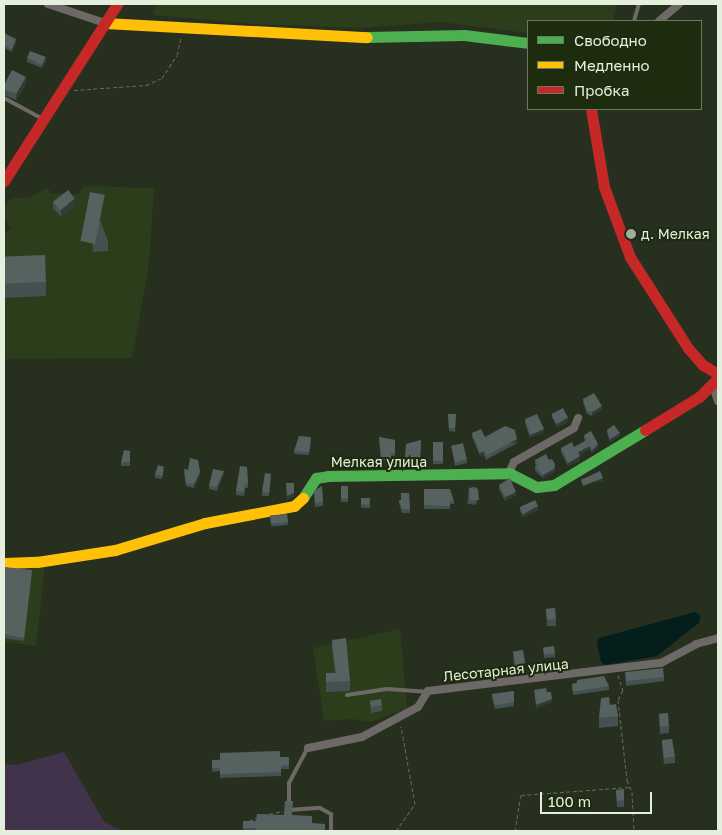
<!DOCTYPE html>
<meta charset="utf-8">
<style>
body{margin:0}
#map{position:relative;width:722px;height:835px;overflow:hidden;background:#272f1f;font-family:"Golos Text",sans-serif}
div>[style]{position:absolute}
[style*='--x']{left:calc(var(--x)*1px);top:calc(var(--y)*1px);width:calc(var(--w)*1px);rotate:calc(var(--a)*1deg)}
.built>*{inset:0;background:#2c3d1c}
.green>*{inset:0;background:#42334c}
.water>*{inset:0;background:#041e1b}
.path>*{height:1px;margin-top:-0.5px;transform-origin:0;background:repeating-linear-gradient(90deg,#686863 0 4px,transparent 0 6.5px)}
.lane>*{height:4px;margin:-2px;padding:0 2px;transform-origin:2px;border-radius:2px;background:#6d6966}
.street>*{height:8px;margin:-4px;padding:0 4px;transform-origin:4px;border-radius:4px;background:#6d6966}
.fast>*{height:11px;margin:-5.5px;padding:0 5.5px;transform-origin:5.5px;border-radius:5.5px;background:#4caf50}
.slow>*{height:11px;margin:-5.5px;padding:0 5.5px;transform-origin:5.5px;border-radius:5.5px;background:#ffc107}
.jam>*{height:11px;margin:-5.5px;padding:0 5.5px;transform-origin:5.5px;border-radius:5.5px;background:#c62828}
.wall>*{inset:0;background:#445151;transform-origin:0 0}
.shaded-wall>*{inset:0;background:#313c36;transform-origin:0 0}
.building>*{inset:0;background:#556260;transform-origin:0 0}
.dots>*{width:14px;height:14px;translate:-50% -50%;box-sizing:border-box;border:2px solid #1d2b0f;border-radius:50%}
span{translate:-50% -50%;white-space:nowrap;text-align:center;line-height:1.15;-webkit-text-stroke:4px #1d2b0f;paint-order:stroke}
.poi-label{font-size:14px;color:#e5efdd}
.left{translate:0 -50%;text-align:left}
.street-label{font-size:14px;color:#e5efdd}
.frame{position:absolute;inset:0;border:5px solid #e5efdd;pointer-events:none}
.legend{position:absolute;left:527px;top:20px;width:175px;height:90px;box-sizing:border-box;background:#1d2b0f;border:1px solid #6d7961;margin:0;padding:6px 9px;list-style:none;font-size:15px;color:#e5efdd}
.legend li{display:flex;align-items:center;gap:10px;height:25px}
.legend b{width:25px;border:1px solid #6d7961}
.scale{position:absolute;left:540px;top:792px;width:112px;height:22px;box-sizing:border-box;border:2px solid #e5efdd;border-top:0;padding-left:6px;font-size:15px;line-height:18px;white-space:nowrap;color:#e5efdd;-webkit-text-stroke:4px #1d2b0f;paint-order:stroke}
</style>
<div id="map">
<div class="built">
<div style="clip-path:polygon(156px 4px,617px 4px,613px 21px,528px 21px,528px 33px,440px 22px,360px 28px,254px 24px,153px 15px)"></div>
<div style="clip-path:polygon(84px 186px,154px 188px,149px 265px,132px 358px,4px 359px,4px 233px,11px 229px,4px 216px,4px 209px,11px 198px,28px 198px,48px 188px,51px 194px,79px 194px)"></div>
<div style="clip-path:polygon(4px 565px,45px 567px,36px 646px,4px 642px)"></div>
<div style="clip-path:polygon(400px 629px,407px 708px,371px 722px,353px 719px,324px 721px,313px 648px)"></div>
</div>
<div class="green">
<div style="clip-path:polygon(64px 752px,104px 822px,123px 831px,4px 831px,4px 764px,17px 765px)"></div>
</div>
<div class="water">
<div style="clip-path:polygon(695px 612px,700px 615px,700px 622px,657px 656px,605px 665px,601px 662px,597px 643px,599px 638px)"></div>
</div>
<div class="path">
<div style="--x:74;--y:90;--w:72;--a:-4"></div>
<div style="--x:146;--y:85;--w:17;--a:-24"></div>
<div style="--x:162;--y:78;--w:27;--a:-57"></div>
<div style="--x:177;--y:55;--w:18;--a:-77"></div>
<div style="--x:618;--y:675;--w:16;--a:72"></div>
<div style="--x:623;--y:690;--w:11;--a:117"></div>
<div style="--x:618;--y:700;--w:81;--a:83.6"></div>
<div style="--x:627;--y:780;--w:13;--a:67"></div>
<div style="--x:632;--y:792;--w:39;--a:87"></div>
<div style="--x:263;--y:815;--w:20;--a:-11"></div>
<div style="--x:249;--y:821;--w:9;--a:-21"></div>
<div style="--x:396;--y:831;--w:33;--a:-55"></div>
<div style="--x:415;--y:804;--w:79;--a:-100.2"></div>
<div style="--x:515;--y:831;--w:36;--a:-81"></div>
<div style="--x:521;--y:795;--w:109;--a:-4.2"></div>
</div>
<div class="lane">
<div style="--x:634;--y:21;--w:18;--a:-74"></div>
<div style="--x:4;--y:98;--w:42;--a:28.4"></div>
<div style="--x:347;--y:695;--w:40;--a:-8.5"></div>
<div style="--x:387;--y:689;--w:39;--a:4"></div>
<div style="--x:289;--y:804;--w:21;--a:-90"></div>
<div style="--x:289;--y:783;--w:40;--a:-62"></div>
<div style="--x:289;--y:810;--w:31;--a:-4"></div>
<div style="--x:320;--y:808;--w:13;--a:29"></div>
<div style="--x:331;--y:814;--w:17;--a:90"></div>
</div>
<div class="street">
<div style="--x:48;--y:4;--w:60;--a:18.4"></div>
<div style="--x:659;--y:21;--w:26;--a:-40"></div>
<div style="--x:713;--y:386;--w:16;--a:72"></div>
<div style="--x:509;--y:473;--w:12;--a:-66"></div>
<div style="--x:514;--y:462;--w:69;--a:-29.5"></div>
<div style="--x:574;--y:428;--w:11;--a:-68"></div>
<div style="--x:308;--y:748;--w:55;--a:-11.5"></div>
<div style="--x:362;--y:737;--w:64;--a:-28.2"></div>
<div style="--x:418;--y:707;--w:19;--a:-58"></div>
<div style="--x:428;--y:691;--w:235;--a:-6.9"></div>
<div style="--x:661;--y:663;--w:40;--a:-28"></div>
<div style="--x:696;--y:644;--w:23;--a:-15"></div>
</div>
<div class="fast">
<div style="--x:367;--y:37;--w:97;--a:-1.2"></div>
<div style="--x:464;--y:35;--w:64;--a:7.1"></div>
<div style="--x:303;--y:498;--w:24;--a:-57"></div>
<div style="--x:316;--y:478;--w:12;--a:-9"></div>
<div style="--x:328;--y:476;--w:181;--a:-0.9"></div>
<div style="--x:509;--y:473;--w:31;--a:27"></div>
<div style="--x:537;--y:487;--w:17;--a:-7"></div>
<div style="--x:554;--y:485;--w:106;--a:-31.1"></div>
</div>
<div class="slow">
<div style="--x:105;--y:23;--w:262;--a:3.1"></div>
<div style="--x:4;--y:563;--w:33;--a:-2"></div>
<div style="--x:37;--y:562;--w:79;--a:-8.7"></div>
<div style="--x:115;--y:550;--w:94;--a:-16.7"></div>
<div style="--x:205;--y:523;--w:91;--a:-10.8"></div>
<div style="--x:294;--y:506;--w:12;--a:-42"></div>
</div>
<div class="jam">
<div style="--x:591;--y:109;--w:79;--a:80.5"></div>
<div style="--x:604;--y:187;--w:75;--a:69.6"></div>
<div style="--x:630;--y:257;--w:108;--a:57.5"></div>
<div style="--x:688;--y:348;--w:23;--a:49"></div>
<div style="--x:703;--y:365;--w:17;--a:31"></div>
<div style="--x:4;--y:181;--w:210;--a:-57.4"></div>
<div style="--x:645;--y:430;--w:63;--a:-31.4"></div>
<div style="--x:699;--y:397;--w:27;--a:-45"></div>
</div>
<div class="wall">
<div style="clip-path:polygon(4px 34px,16px 42px,12px 52px,4px 48px)"></div>
<div style="clip-path:polygon(27px 58px,46px 61px,42px 68px,27px 62px)"></div>
<div style="clip-path:polygon(26px 84px,16px 100px,4px 95px,4px 85px)"></div>
<div style="clip-path:polygon(90px 192px,108px 241px,108px 251px,93px 252px)"></div>
<div style="clip-path:polygon(53px 201px,75px 206px,61px 217px,53px 208px)"></div>
<div style="clip-path:polygon(4px 257px,46px 282px,46px 296px,4px 298px)"></div>
<div style="clip-path:polygon(583px 399px,602px 409px,592px 416px,587px 414px,583px 402px)"></div>
<div style="clip-path:polygon(448px 414px,456px 414px,455px 432px,449px 431px)"></div>
<div style="clip-path:polygon(552px 414px,568px 422px,557px 427px,552px 417px)"></div>
<div style="clip-path:polygon(525px 419px,544px 432px,530px 438px,525px 423px)"></div>
<div style="clip-path:polygon(607px 430px,620px 436px,610px 442px,607px 433px)"></div>
<div style="clip-path:polygon(472px 433px,485px 437px,517px 443px,486px 460px,484px 455px,480px 456px,472px 437px)"></div>
<div style="clip-path:polygon(584px 435px,598px 447px,592px 453px,590px 449px,579px 455px,580px 460px,568px 466px,561px 452px,561px 448px,574px 447px,585px 441px,584px 438px)"></div>
<div style="clip-path:polygon(379px 437px,395px 440px,395px 456px,391px 456px,391px 461px,381px 461px)"></div>
<div style="clip-path:polygon(311px 440px,309px 455px,294px 454px,294px 451px)"></div>
<div style="clip-path:polygon(421px 440px,420px 464px,405px 463px,406px 444px)"></div>
<div style="left:433px;top:442px;width:10px;height:22px"></div>
<div style="clip-path:polygon(451px 446px,467px 460px,467px 463px,455px 466px)"></div>
<div style="clip-path:polygon(535px 460px,549px 460px,555px 468px,554px 472px,543px 478px,535px 471px,535px 467px,536px 466px,535px 464px)"></div>
<div style="clip-path:polygon(130px 462px,130px 466px,121px 466px,121px 463px)"></div>
<div style="clip-path:polygon(247px 467px,248px 488px,245px 488px,244px 496px,236px 495px,236px 491px)"></div>
<div style="clip-path:polygon(164px 470px,162px 479px,155px 478px,155px 474px)"></div>
<div style="clip-path:polygon(188px 470px,200px 475px,194px 488px,186px 486px,184px 472px)"></div>
<div style="clip-path:polygon(224px 474px,217px 491px,209px 489px,209px 486px)"></div>
<div style="clip-path:polygon(271px 477px,269px 496px,262px 496px,262px 492px)"></div>
<div style="clip-path:polygon(499px 485px,516px 495px,505px 501px,499px 489px)"></div>
<div style="clip-path:polygon(322px 486px,323px 506px,315px 507px,314px 491px)"></div>
<div style="left:341px;top:486px;width:7px;height:16px"></div>
<div style="left:469px;top:488px;width:9px;height:16px;rotate:6deg"></div>
<div style="clip-path:polygon(424px 489px,454px 501px,454px 504px,450px 504px,450px 509px,424px 509px)"></div>
<div style="clip-path:polygon(409px 493px,410px 513px,402px 513px,399px 503px,399px 500px,401px 500px)"></div>
<div style="left:361px;top:498px;width:9px;height:10px"></div>
<div style="clip-path:polygon(520px 507px,538px 510px,523px 517px,520px 511px)"></div>
<div style="left:287px;top:514px;width:11px;height:17px;rotate:85deg"></div>
<div style="clip-path:polygon(4px 567px,32px 573px,24px 641px,4px 638px)"></div>
<div style="clip-path:polygon(546px 609px,556px 619px,556px 626px,547px 626px)"></div>
<div style="clip-path:polygon(332px 640px,350px 681px,350px 691px,326px 692px,326px 673px,335px 673px,332px 649px)"></div>
<div style="clip-path:polygon(543px 648px,555px 653px,555px 657px,544px 658px)"></div>
<div style="clip-path:polygon(513px 651px,525px 663px,525px 666px,514px 667px)"></div>
<div style="clip-path:polygon(625px 674px,664px 677px,664px 681px,626px 686px)"></div>
<div style="clip-path:polygon(577px 680px,609px 686px,609px 690px,573px 695px,572px 684px,577px 683px)"></div>
<div style="clip-path:polygon(514px 691px,514px 706px,495px 709px,492px 698px,492px 694px)"></div>
<div style="clip-path:polygon(370px 700px,382px 705px,382px 711px,371px 713px)"></div>
<div style="clip-path:polygon(610px 705px,618px 716px,618px 726px,599px 728px,599px 718px)"></div>
<div style="clip-path:polygon(659px 714px,669px 726px,669px 733px,660px 734px)"></div>
<div style="clip-path:polygon(662px 740px,675px 756px,675px 763px,664px 764px,662px 747px)"></div>
<div style="clip-path:polygon(289px 757px,289px 769px,281px 769px,281px 776px,220px 778px,220px 771px,212px 772px,212px 760px)"></div>
<div style="clip-path:polygon(616px 790px,624px 800px,624px 807px,617px 807px)"></div>
<div style="clip-path:polygon(293px 815px,312px 823px,325px 831px,243px 831px,243px 821px,256px 821px)"></div>
</div>
<div class="shaded-wall">
<div style="clip-path:polygon(16px 39px,16px 42px,12px 52px,12px 49px)"></div>
<div style="clip-path:polygon(46px 57px,46px 61px,42px 68px,42px 65px)"></div>
<div style="clip-path:polygon(26px 77px,26px 84px,16px 100px,16px 94px)"></div>
<div style="clip-path:polygon(75px 199px,75px 206px,61px 217px,61px 210px)"></div>
<div style="clip-path:polygon(602px 406px,602px 409px,592px 416px,592px 412px)"></div>
<div style="clip-path:polygon(568px 418px,568px 422px,557px 427px,557px 424px)"></div>
<div style="clip-path:polygon(544px 429px,544px 432px,530px 438px,530px 435px)"></div>
<div style="clip-path:polygon(620px 433px,620px 436px,610px 442px,610px 439px)"></div>
<div style="left:517px;top:439px;width:4px;height:35px;rotate:90deg"></div>
<div style="clip-path:polygon(598px 444px,598px 447px,592px 453px,592px 450px)"></div>
<div style="clip-path:polygon(590px 446px,590px 449px,578px 456px,578px 452px)"></div>
<div style="clip-path:polygon(484px 451px,484px 455px,480px 456px,480px 453px)"></div>
<div style="clip-path:polygon(580px 456px,580px 460px,568px 466px,568px 463px)"></div>
<div style="clip-path:polygon(555px 464px,554px 472px,543px 478px,543px 475px)"></div>
<div style="clip-path:polygon(224px 471px,224px 474px,217px 491px,217px 487px)"></div>
<div style="clip-path:polygon(200px 472px,200px 475px,194px 488px,194px 484px)"></div>
<div style="left:603px;top:478px;width:4px;height:22px;rotate:90deg"></div>
<div style="clip-path:polygon(516px 492px,516px 495px,505px 501px,505px 497px)"></div>
<div style="clip-path:polygon(294px 493px,294px 497px,287px 500px,287px 496px)"></div>
<div style="clip-path:polygon(538px 506px,538px 510px,523px 517px,523px 514px)"></div>
<div style="clip-path:polygon(552px 699px,552px 702px,536px 709px,536px 705px)"></div>
</div>
<div class="building">
<div style="clip-path:polygon(4px 33px,16px 39px,12px 49px,4px 45px)"></div>
<div style="clip-path:polygon(30px 51px,46px 57px,42px 65px,27px 58px)"></div>
<div style="clip-path:polygon(12px 70px,26px 77px,16px 94px,4px 89px,4px 85px)"></div>
<div style="left:68px;top:190px;width:11px;height:19px;rotate:52deg"></div>
<div style="left:90px;top:192px;width:15px;height:50px;rotate:11deg"></div>
<div style="left:45px;top:255px;width:27px;height:41px;rotate:88deg"></div>
<div style="clip-path:polygon(594px 393px,602px 406px,592px 412px,587px 411px,583px 399px)"></div>
<div style="left:563px;top:408px;width:11px;height:13px;rotate:63deg"></div>
<div style="clip-path:polygon(448px 414px,456px 414px,455px 428px,449px 428px)"></div>
<div style="clip-path:polygon(537px 414px,544px 429px,530px 435px,525px 419px)"></div>
<div style="clip-path:polygon(614px 425px,620px 433px,610px 439px,607px 430px)"></div>
<div style="clip-path:polygon(505px 426px,515px 430px,517px 439px,486px 456px,484px 451px,480px 453px,472px 433px,481px 429px,485px 437px)"></div>
<div style="clip-path:polygon(591px 431px,598px 444px,592px 450px,590px 446px,578px 452px,580px 456px,568px 463px,561px 448px,572px 442px,574px 447px,587px 440px,584px 435px)"></div>
<div style="clip-path:polygon(299px 436px,311px 437px,309px 452px,294px 451px)"></div>
<div style="clip-path:polygon(379px 437px,395px 440px,395px 453px,391px 453px,391px 458px,381px 458px)"></div>
<div style="clip-path:polygon(421px 440px,420px 460px,405px 460px,406px 444px)"></div>
<div style="left:433px;top:442px;width:10px;height:19px"></div>
<div style="left:463px;top:443px;width:17px;height:12px;rotate:77deg"></div>
<div style="clip-path:polygon(124px 450px,130px 451px,130px 462px,121px 463px)"></div>
<div style="clip-path:polygon(546px 454px,549px 460px,552px 459px,555px 464px,554px 469px,543px 475px,535px 467px,538px 466px,535px 460px)"></div>
<div style="clip-path:polygon(190px 458px,198px 460px,200px 472px,194px 484px,186px 483px,184px 469px,188px 470px)"></div>
<div style="clip-path:polygon(158px 465px,164px 467px,162px 476px,155px 474px)"></div>
<div style="clip-path:polygon(240px 466px,247px 467px,248px 485px,245px 484px,244px 492px,236px 491px)"></div>
<div style="clip-path:polygon(213px 469px,224px 471px,217px 487px,209px 486px)"></div>
<div style="clip-path:polygon(600px 471px,603px 478px,583px 486px,581px 480px)"></div>
<div style="clip-path:polygon(265px 473px,271px 474px,269px 493px,262px 492px)"></div>
<div style="clip-path:polygon(510px 478px,516px 492px,505px 497px,499px 485px)"></div>
<div style="clip-path:polygon(286px 483px,294px 483px,294px 493px,287px 496px)"></div>
<div style="clip-path:polygon(322px 486px,323px 502px,315px 503px,314px 491px)"></div>
<div style="left:341px;top:486px;width:7px;height:13px"></div>
<div style="clip-path:polygon(474px 487px,478px 489px,479px 500px,470px 501px,469px 488px)"></div>
<div style="clip-path:polygon(424px 489px,450px 489px,454px 501px,450px 501px,450px 506px,424px 505px)"></div>
<div style="clip-path:polygon(401px 493px,409px 493px,410px 509px,402px 509px,399px 500px,401px 500px)"></div>
<div style="clip-path:polygon(361px 498px,370px 498px,369px 505px,361px 504px)"></div>
<div style="clip-path:polygon(535px 500px,538px 506px,523px 514px,520px 507px)"></div>
<div style="left:287px;top:514px;width:8px;height:17px;rotate:83deg"></div>
<div style="clip-path:polygon(4px 567px,32px 570px,24px 638px,4px 634px)"></div>
<div style="left:555px;top:608px;width:11px;height:9px;rotate:85deg"></div>
<div style="clip-path:polygon(346px 638px,350px 681px,326px 682px,326px 673px,336px 673px,332px 640px)"></div>
<div style="left:554px;top:646px;width:7px;height:11px;rotate:82deg"></div>
<div style="left:523px;top:650px;width:13px;height:10px;rotate:81deg"></div>
<div style="left:663px;top:668px;width:9px;height:38px;rotate:84deg"></div>
<div style="clip-path:polygon(604px 676px,609px 686px,573px 692px,572px 684px,577px 683px,577px 680px)"></div>
<div style="clip-path:polygon(546px 688px,547px 692px,551px 692px,552px 699px,536px 705px,534px 690px)"></div>
<div style="clip-path:polygon(514px 691px,514px 702px,495px 705px,492px 694px)"></div>
<div style="clip-path:polygon(609px 697px,610px 705px,616px 704px,618px 716px,599px 718px,601px 698px)"></div>
<div style="left:381px;top:699px;width:6px;height:11px;rotate:81deg"></div>
<div style="left:668px;top:713px;width:13px;height:9px;rotate:86deg"></div>
<div style="clip-path:polygon(672px 739px,675px 756px,664px 758px,662px 740px)"></div>
<div style="clip-path:polygon(280px 751px,280px 757px,289px 757px,289px 765px,281px 766px,281px 772px,220px 774px,220px 768px,212px 768px,212px 760px,220px 760px,220px 753px)"></div>
<div style="clip-path:polygon(624px 789px,624px 800px,617px 801px,616px 790px)"></div>
<div style="clip-path:polygon(285px 801px,293px 801px,292px 815px,312px 816px,312px 823px,325px 824px,325px 831px,256px 831px,256px 828px,243px 828px,243px 821px,256px 821px,257px 814px,284px 815px)"></div>
</div>
<div class="dots">
<div style="left:631px;top:234px;background:#a2ac9a"></div>
</div>
<div class="poi-label">
<span class="left" style="left:641px;top:234px">д. Мелкая</span>
</div>
<div class="street-label">
<span style="left:379px;top:462px">Мелкая улица</span>
<span style="left:506px;top:670px;rotate:-6deg">Лесотарная улица</span>
</div>
<div class="frame"></div>
<ul class="legend">
<li><b style="height:6px;background:#4caf50"></b>Свободно</li>
<li><b style="height:6px;background:#ffc107"></b>Медленно</li>
<li><b style="height:6px;background:#c62828"></b>Пробка</li>
</ul>
<div class="scale">100 m</div>
</div>
